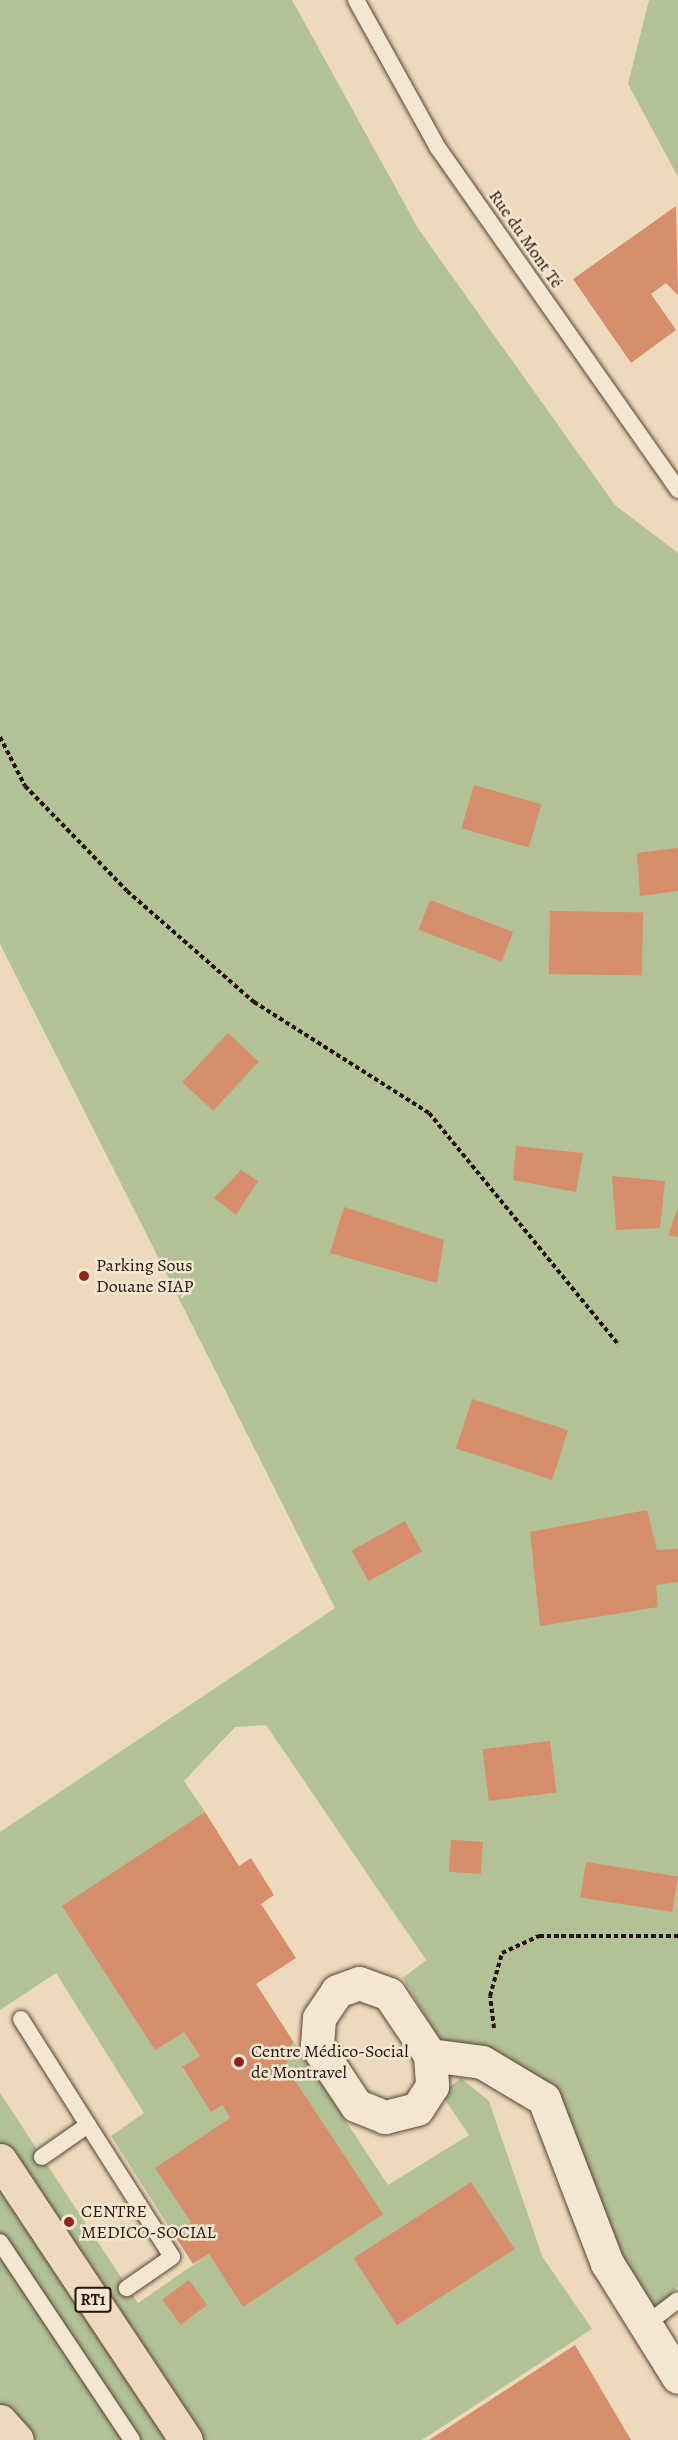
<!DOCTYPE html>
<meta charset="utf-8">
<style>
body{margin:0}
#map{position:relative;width:678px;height:2440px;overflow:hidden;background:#eddabc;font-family:Alegreya,serif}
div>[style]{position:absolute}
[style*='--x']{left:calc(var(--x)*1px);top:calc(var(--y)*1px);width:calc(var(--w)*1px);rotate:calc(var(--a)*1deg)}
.green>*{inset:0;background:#b2c196}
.building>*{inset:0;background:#d78e6c;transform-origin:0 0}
.path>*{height:4px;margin-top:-2px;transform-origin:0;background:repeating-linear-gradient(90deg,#281105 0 4.5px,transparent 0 7.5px)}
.roads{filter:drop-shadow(0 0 2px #594333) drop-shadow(0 0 2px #594333)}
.service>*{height:16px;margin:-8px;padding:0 8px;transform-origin:8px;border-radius:8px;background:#f3e7d3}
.minor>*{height:33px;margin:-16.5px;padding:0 16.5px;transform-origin:16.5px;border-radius:16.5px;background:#f3e7d3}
.primary>*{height:33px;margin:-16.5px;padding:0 16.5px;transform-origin:16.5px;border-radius:16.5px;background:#eddabc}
.trunk>*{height:33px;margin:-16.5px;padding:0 16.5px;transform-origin:16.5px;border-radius:16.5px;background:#eddabc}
.dots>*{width:16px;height:16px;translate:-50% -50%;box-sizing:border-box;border:3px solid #f3e7d3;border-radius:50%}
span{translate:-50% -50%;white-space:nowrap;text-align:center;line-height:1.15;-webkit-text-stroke:5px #f3e7d3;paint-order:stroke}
.shield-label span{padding:2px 4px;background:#f3e7d3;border:2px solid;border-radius:4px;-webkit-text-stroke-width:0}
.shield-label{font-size:16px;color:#281105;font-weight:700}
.street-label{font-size:18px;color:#281105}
.poi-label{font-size:18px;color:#281105}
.left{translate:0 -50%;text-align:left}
</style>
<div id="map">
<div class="green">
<div style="clip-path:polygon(0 0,292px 0,419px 230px,615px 505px,678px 553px,678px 2286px,645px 2325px,544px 2099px,450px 2058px,403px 1978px,426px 1960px,266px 1725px,235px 1727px,184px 1781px,205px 1812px,184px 2032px,200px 2056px,182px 2068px,211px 2111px,222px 2105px,230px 2118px,191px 2222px,173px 2233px,111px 2136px,144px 2113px,56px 1973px,0 2010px,0 1832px,335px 1608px,0 944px)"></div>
<div style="clip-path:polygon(649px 0,678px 0,678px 177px,628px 84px)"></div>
<div style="clip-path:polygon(293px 2041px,388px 2185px,469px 2135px,441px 2094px,461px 2078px,489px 2101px,542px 2256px,592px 2329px,422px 2440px,0 2440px,0 2093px,138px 2303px,209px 2254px,243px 2306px,382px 2214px,286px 2067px)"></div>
</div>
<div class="building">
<div style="clip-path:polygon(676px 206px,678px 295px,666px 283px,651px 294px,676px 330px,631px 363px,573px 279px)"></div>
<div style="left:474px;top:785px;width:70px;height:45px;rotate:16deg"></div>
<div style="clip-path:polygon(678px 848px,678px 891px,640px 896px,637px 853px)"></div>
<div style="left:430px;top:900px;width:89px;height:32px;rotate:21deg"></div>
<div style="left:550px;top:911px;width:93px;height:63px;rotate:1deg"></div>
<div style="left:228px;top:1033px;width:42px;height:67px;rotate:43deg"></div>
<div style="clip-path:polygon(516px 1146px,583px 1153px,576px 1192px,513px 1180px)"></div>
<div style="clip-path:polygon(241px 1170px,258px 1181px,236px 1215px,214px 1198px)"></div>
<div style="clip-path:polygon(612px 1176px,665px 1181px,660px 1228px,616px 1230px)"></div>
<div style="clip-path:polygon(344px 1207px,444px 1240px,437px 1283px,330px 1253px)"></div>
<div style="clip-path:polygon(678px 1207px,678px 1237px,668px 1235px)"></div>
<div style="left:472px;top:1399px;width:101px;height:52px;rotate:18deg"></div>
<div style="clip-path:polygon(647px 1510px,657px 1550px,678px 1549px,678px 1582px,656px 1585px,658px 1607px,540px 1626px,530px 1532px)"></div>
<div style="left:405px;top:1521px;width:35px;height:61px;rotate:61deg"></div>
<div style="left:550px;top:1741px;width:52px;height:68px;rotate:83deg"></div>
<div style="clip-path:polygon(205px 1812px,239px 1866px,251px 1858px,274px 1895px,261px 1904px,296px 1958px,256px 1984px,293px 2041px,286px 2067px,383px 2214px,243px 2307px,209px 2254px,193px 2264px,173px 2233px,191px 2222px,155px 2168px,230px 2118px,222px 2105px,211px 2112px,182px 2067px,200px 2056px,184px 2032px,155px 2050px,62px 1906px)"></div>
<div style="left:483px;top:1842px;width:32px;height:32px;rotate:94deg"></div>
<div style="left:586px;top:1862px;width:93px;height:36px;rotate:9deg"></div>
<div style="left:471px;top:2182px;width:80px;height:140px;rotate:57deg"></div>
<div style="left:189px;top:2280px;width:31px;height:33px;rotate:54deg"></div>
<div style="clip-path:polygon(575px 2345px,631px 2440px,429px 2440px)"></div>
</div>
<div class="path">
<div style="--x:0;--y:737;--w:55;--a:63"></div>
<div style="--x:25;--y:786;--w:146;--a:45.8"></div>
<div style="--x:127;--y:891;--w:169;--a:41.2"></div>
<div style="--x:254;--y:1002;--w:207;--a:32.4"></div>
<div style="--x:429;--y:1113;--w:300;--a:50.7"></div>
<div style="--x:494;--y:2028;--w:32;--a:-97"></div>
<div style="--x:490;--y:1996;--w:45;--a:-74.4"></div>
<div style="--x:502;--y:1953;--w:41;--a:-24.7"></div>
<div style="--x:539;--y:1936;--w:139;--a:0"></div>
</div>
<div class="roads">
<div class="service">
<div style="--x:356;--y:0;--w:169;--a:61"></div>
<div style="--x:438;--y:148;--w:418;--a:54.9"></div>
<div style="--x:21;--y:2019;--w:125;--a:57.7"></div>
<div style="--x:42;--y:2157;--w:56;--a:-34.8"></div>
<div style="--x:88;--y:2125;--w:156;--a:57.5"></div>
<div style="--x:172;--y:2257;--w:55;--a:145.4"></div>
<div style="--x:0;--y:2242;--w:238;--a:56.3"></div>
<div style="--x:645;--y:2325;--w:41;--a:-37.1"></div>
</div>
<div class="minor">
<div style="--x:430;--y:2055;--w:31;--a:86"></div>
<div style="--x:432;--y:2086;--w:27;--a:123"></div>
<div style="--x:417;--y:2109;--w:33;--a:166"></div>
<div style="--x:385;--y:2117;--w:31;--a:-158"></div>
<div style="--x:356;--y:2105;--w:71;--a:-123.5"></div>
<div style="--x:317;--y:2046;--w:28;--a:-86"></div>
<div style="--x:319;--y:2018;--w:32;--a:-56"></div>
<div style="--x:337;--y:1991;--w:23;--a:-20"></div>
<div style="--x:359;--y:1983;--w:32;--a:20"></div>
<div style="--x:389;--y:1994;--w:73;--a:56.1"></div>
<div style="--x:430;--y:2055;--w:52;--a:7.7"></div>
<div style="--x:482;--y:2062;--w:72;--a:30.8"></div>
<div style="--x:544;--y:2099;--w:176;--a:69"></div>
<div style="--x:607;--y:2263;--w:134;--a:58.1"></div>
</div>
<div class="primary">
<div style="--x:0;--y:2160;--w:336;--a:56.4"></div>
</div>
<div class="trunk">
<div style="--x:0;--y:2421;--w:25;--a:48"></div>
</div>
</div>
<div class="dots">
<div style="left:84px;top:1276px;background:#8f2418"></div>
<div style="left:239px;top:2062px;background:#8f2418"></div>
<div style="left:69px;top:2222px;background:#8f2418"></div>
</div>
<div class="shield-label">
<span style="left:93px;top:2300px">RT1</span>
</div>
<div class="street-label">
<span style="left:526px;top:239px;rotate:55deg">Rue du Mont Té</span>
</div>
<div class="poi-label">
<span class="left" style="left:96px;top:1276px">Parking Sous<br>Douane SIAP</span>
<span class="left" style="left:251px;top:2062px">Centre Médico-Social<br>de Montravel</span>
<span class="left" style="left:81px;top:2222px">CENTRE<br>MEDICO-SOCIAL</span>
</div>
</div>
